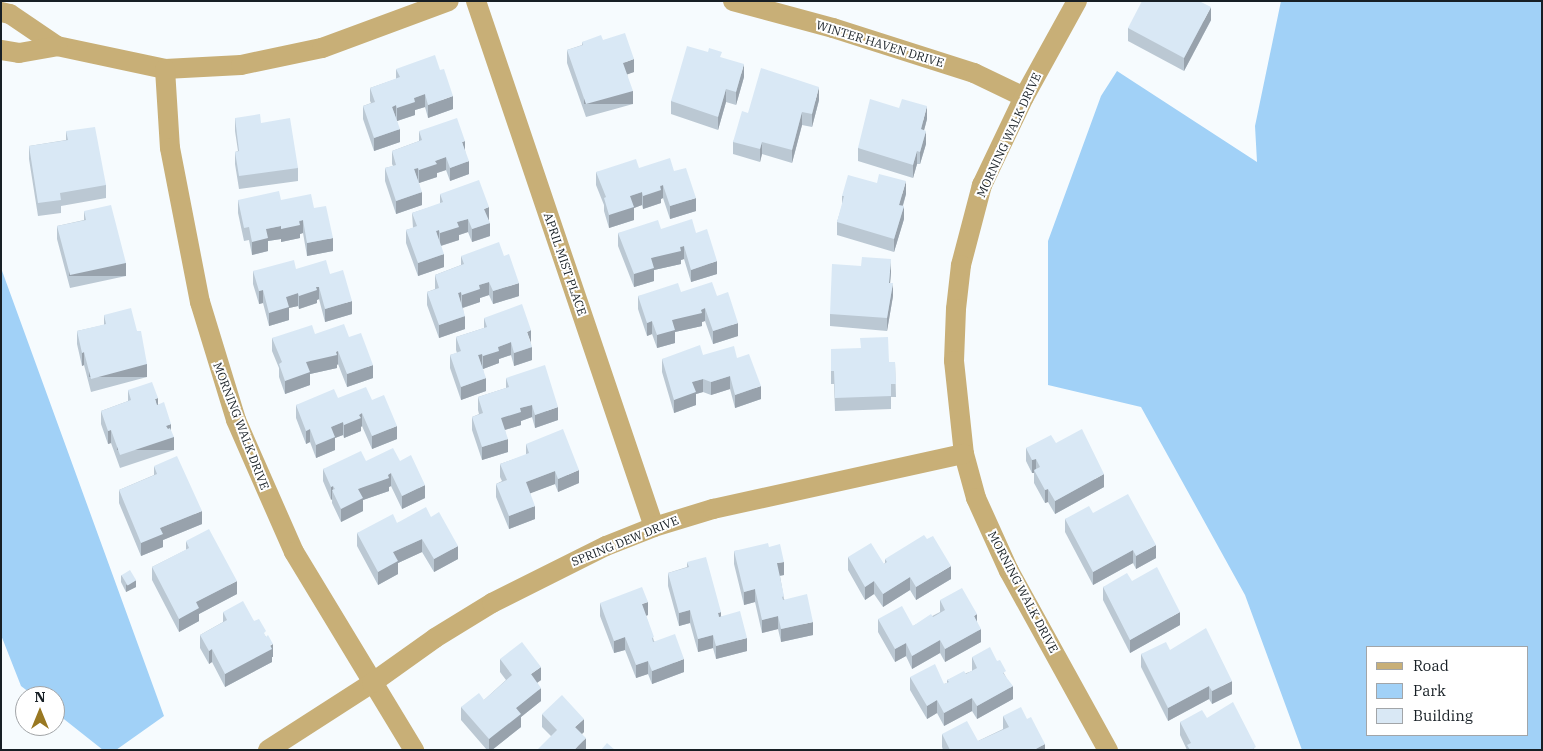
<!DOCTYPE html>
<style>
body{margin:0}
#map{position:relative;width:1543px;height:751px;overflow:hidden;background:#f6fbfe;font-family:"IBM Plex Serif",serif}
div>[style]{position:absolute}
[style*='--x']{left:calc(var(--x)*1px);top:calc(var(--y)*1px);width:calc(var(--w)*1px);rotate:calc(var(--a)*1deg)}
.green>*{inset:0;background:#a1d1f7}
.street>*{height:20px;margin:-10px;padding:0 10px;transform-origin:10px;border-radius:10px;background:#c8af77}
.wall>*{inset:0;background:#bbc8d3}
.shaded-wall>*{inset:0;background:#98a2ac;transform-origin:0 0}
.building>*{inset:0;background:#d9e8f5;transform-origin:0 0}
span{translate:-50% -50%;white-space:nowrap;text-align:center;line-height:1.15;-webkit-text-stroke:4px #fff;paint-order:stroke}
.street-label{font-size:12px;color:#171f25}
.frame{position:absolute;inset:0;border:2px solid #171f25;pointer-events:none}
.legend{position:absolute;left:1366px;top:646px;width:162px;height:90px;box-sizing:border-box;background:#fff;border:1px solid #a2a5a8;margin:0;padding:6px 9px;list-style:none;font-size:15px;color:#171f25}
.legend li{display:flex;align-items:center;gap:10px;height:25px}
.legend b{width:25px;border:1px solid #a2a5a8}
.north{position:absolute;left:15px;top:686px;width:50px;height:50px;box-sizing:border-box;background:#fff;border:1px solid #a2a5a8;border-radius:50%;rotate:0deg;font-size:14px;font-weight:700;line-height:20px;text-align:center;color:#171f25}
.north::after{content:'';display:block;margin:auto;width:18px;height:22px;background:#997822;clip-path:polygon(50% 0,100% 100%,50% 72%,0 100%)}
</style>
<div id="map">
<div class="green">
<div style="clip-path:polygon(evenodd,1281px 1px,1542px 1px,1542px 750px,1302px 750px,1245px 595px,1141px 407px,1048px 385px,1048px 241px,1101px 96px,1117px 71px,1257px 162px,1255px 126px,1281px 1px,1527px 647px,1527px 735px,1367px 735px,1367px 647px,1527px 647px)"></div>
<div style="clip-path:polygon(1px 268px,164px 716px,116px 750px,103px 750px,55px 712px,55px 696px,34px 696px,21px 686px,1px 635px)"></div>
</div>
<div class="street">
<div style="--x:476;--y:1;--w:555;--a:71.3"></div>
<div style="--x:733;--y:1;--w:104;--a:15.1"></div>
<div style="--x:833;--y:28;--w:148;--a:17.7"></div>
<div style="--x:974;--y:73;--w:55;--a:25.6"></div>
<div style="--x:1077;--y:1;--w:110;--a:118.9"></div>
<div style="--x:1024;--y:97;--w:98;--a:115.5"></div>
<div style="--x:982;--y:185;--w:83;--a:104.7"></div>
<div style="--x:961;--y:265;--w:44;--a:96.5"></div>
<div style="--x:956;--y:309;--w:52;--a:92.2"></div>
<div style="--x:954;--y:361;--w:94;--a:83.9"></div>
<div style="--x:964;--y:454;--w:46;--a:74.7"></div>
<div style="--x:976;--y:498;--w:80;--a:65.7"></div>
<div style="--x:1009;--y:571;--w:205;--a:61.1"></div>
<div style="--x:1;--y:12;--w:9;--a:13"></div>
<div style="--x:10;--y:14;--w:57;--a:34.2"></div>
<div style="--x:57;--y:46;--w:110;--a:12"></div>
<div style="--x:165;--y:69;--w:76;--a:-3"></div>
<div style="--x:241;--y:65;--w:83;--a:-11.9"></div>
<div style="--x:322;--y:48;--w:135;--a:-20.3"></div>
<div style="--x:1;--y:50;--w:18;--a:9"></div>
<div style="--x:19;--y:53;--w:39;--a:-10"></div>
<div style="--x:165;--y:69;--w:79;--a:86.4"></div>
<div style="--x:170;--y:148;--w:157;--a:79"></div>
<div style="--x:200;--y:302;--w:123;--a:73"></div>
<div style="--x:236;--y:420;--w:144;--a:66.3"></div>
<div style="--x:294;--y:552;--w:232;--a:58.8"></div>
<div style="--x:268;--y:750;--w:124;--a:-32.8"></div>
<div style="--x:372;--y:683;--w:77;--a:-35.5"></div>
<div style="--x:435;--y:638;--w:67;--a:-31.6"></div>
<div style="--x:492;--y:603;--w:127;--a:-26.6"></div>
<div style="--x:606;--y:546;--w:52;--a:-21.6"></div>
<div style="--x:654;--y:527;--w:62;--a:-17"></div>
<div style="--x:713;--y:509;--w:257;--a:-12.4"></div>
</div>
<div class="wall">
<div style="clip-path:polygon(1211px 20px,1184px 71px,1128px 41px,1128px 28px)"></div>
<div style="clip-path:polygon(603px 40px,634px 72px,627px 74px,633px 104px,586px 117px,567px 63px,567px 50px,582px 45px,582px 42px)"></div>
<div style="clip-path:polygon(722px 58px,744px 77px,736px 105px,726px 102px,718px 130px,671px 114px,671px 101px)"></div>
<div style="clip-path:polygon(396px 69px,453px 109px,428px 118px,425px 107px,415px 110px,415px 115px,397px 121px,400px 142px,374px 151px,363px 119px,363px 106px,371px 103px,370px 101px,370px 88px,396px 79px)"></div>
<div style="clip-path:polygon(819px 100px,812px 127px,802px 125px,792px 163px,762px 154px,760px 162px,733px 154px,733px 142px,748px 113px)"></div>
<div style="clip-path:polygon(235px 118px,261px 123px,298px 168px,298px 181px,239px 189px,235px 164px,235px 152px,238px 151px,235px 131px)"></div>
<div style="clip-path:polygon(927px 119px,924px 130px,926px 144px,920px 164px,917px 164px,913px 178px,858px 161px,858px 148px)"></div>
<div style="clip-path:polygon(66px 131px,106px 185px,106px 198px,61px 206px,61px 213px,38px 216px,29px 159px,29px 146px,66px 140px)"></div>
<div style="clip-path:polygon(419px 131px,465px 150px,469px 174px,450px 181px,446px 170px,437px 173px,437px 177px,419px 183px,422px 205px,396px 214px,385px 181px,385px 168px,393px 166px,392px 164px,392px 151px,419px 141px)"></div>
<div style="clip-path:polygon(639px 168px,674px 171px,696px 211px,670px 219px,663px 198px,661px 199px,661px 203px,643px 209px,642px 205px,634px 208px,634px 220px,609px 228px,604px 211px,604px 205px,596px 185px,596px 172px)"></div>
<div style="clip-path:polygon(440px 194px,489px 220px,490px 236px,472px 242px,468px 232px,459px 235px,459px 240px,441px 246px,444px 267px,418px 276px,406px 243px,406px 230px,413px 228px,412px 213px,440px 204px)"></div>
<div style="clip-path:polygon(906px 194px,903px 206px,904px 219px,894px 252px,837px 235px,837px 222px,842px 206px,842px 196px)"></div>
<div style="clip-path:polygon(238px 200px,281px 200px,314px 208px,333px 251px,307px 256px,303px 233px,300px 234px,300px 238px,281px 242px,281px 239px,268px 241px,268px 251px,252px 255px,249px 240px,244px 241px,238px 213px)"></div>
<div style="clip-path:polygon(84px 211px,126px 276px,70px 288px,57px 239px,57px 226px,84px 220px)"></div>
<div style="clip-path:polygon(661px 229px,696px 233px,717px 274px,691px 282px,684px 259px,681px 260px,681px 264px,654px 270px,654px 281px,634px 287px,618px 246px,618px 233px)"></div>
<div style="clip-path:polygon(461px 256px,519px 296px,493px 304px,489px 295px,480px 298px,480px 302px,463px 308px,465px 329px,439px 338px,427px 305px,427px 292px,435px 289px,435px 275px,461px 265px)"></div>
<div style="clip-path:polygon(296px 269px,330px 274px,352px 314px,325px 322px,319px 299px,317px 300px,317px 303px,299px 309px,298px 306px,289px 308px,289px 320px,269px 326px,263px 303px,259px 304px,253px 284px,253px 271px)"></div>
<div style="clip-path:polygon(891px 272px,890px 283px,893px 296px,887px 331px,830px 326px,830px 314px)"></div>
<div style="clip-path:polygon(681px 292px,717px 296px,738px 336px,713px 344px,705px 321px,702px 322px,702px 326px,675px 332px,675px 343px,657px 348px,652px 334px,647px 336px,638px 309px,638px 296px)"></div>
<div style="clip-path:polygon(104px 315px,137px 331px,147px 377px,91px 392px,84px 365px,82px 366px,77px 344px,77px 331px,104px 325px)"></div>
<div style="clip-path:polygon(484px 318px,531px 343px,532px 360px,514px 366px,511px 355px,499px 359px,499px 363px,483px 369px,486px 391px,461px 400px,450px 368px,450px 355px,457px 353px,456px 350px,456px 337px,484px 328px)"></div>
<div style="clip-path:polygon(315px 334px,349px 337px,373px 378px,347px 387px,338px 364px,337px 365px,337px 368px,310px 374px,310px 385px,285px 394px,279px 377px,279px 368px,272px 351px,272px 338px)"></div>
<div style="clip-path:polygon(831px 349px,889px 362px,895px 362px,896px 397px,891px 397px,891px 409px,835px 411px,834px 384px,831px 384px)"></div>
<div style="clip-path:polygon(703px 355px,737px 358px,761px 399px,735px 408px,730px 389px,711px 395px,703px 392px,696px 394px,696px 405px,674px 413px,662px 372px,662px 359px)"></div>
<div style="clip-path:polygon(506px 378px,558px 420px,535px 428px,532px 417px,521px 421px,521px 425px,505px 430px,508px 452px,482px 460px,472px 430px,472px 417px,479px 414px,478px 410px,478px 397px,506px 388px)"></div>
<div style="clip-path:polygon(128px 390px,158px 404px,171px 431px,174px 450px,120px 468px,111px 443px,108px 444px,101px 424px,101px 411px,128px 401px)"></div>
<div style="clip-path:polygon(338px 398px,372px 400px,397px 439px,372px 449px,362px 426px,361px 427px,361px 431px,344px 438px,343px 435px,335px 438px,335px 450px,316px 458px,310px 442px,306px 444px,296px 418px,296px 405px)"></div>
<div style="clip-path:polygon(1056px 443px,1104px 487px,1055px 514px,1048px 502px,1045px 503px,1034px 483px,1034px 473px,1032px 473px,1026px 461px,1026px 448px)"></div>
<div style="clip-path:polygon(526px 444px,579px 483px,558px 492px,555px 484px,530px 493px,535px 519px,509px 529px,496px 497px,496px 484px,502px 481px,500px 477px,500px 464px,526px 455px)"></div>
<div style="clip-path:polygon(366px 461px,400px 461px,425px 498px,402px 509px,391px 486px,389px 487px,389px 491px,363px 500px,363px 511px,341px 522px,332px 503px,332px 499px,331px 500px,323px 481px,323px 469px)"></div>
<div style="clip-path:polygon(154px 466px,202px 524px,163px 540px,163px 547px,141px 556px,119px 503px,119px 490px,154px 475px)"></div>
<div style="clip-path:polygon(1093px 513px,1156px 558px,1136px 569px,1133px 563px,1093px 585px,1065px 532px,1065px 519px)"></div>
<div style="clip-path:polygon(431px 517px,458px 559px,434px 572px,422px 552px,398px 563px,398px 574px,378px 585px,357px 546px,357px 533px,397px 523px)"></div>
<div style="clip-path:polygon(186px 541px,237px 594px,199px 614px,199px 621px,179px 632px,152px 580px,152px 567px,186px 550px)"></div>
<div style="clip-path:polygon(769px 547px,784px 575px,780px 576px,784px 599px,813px 635px,781px 642px,778px 629px,762px 633px,755px 602px,744px 605px,734px 564px,734px 551px)"></div>
<div style="clip-path:polygon(848px 557px,884px 564px,885px 563px,885px 559px,951px 579px,916px 600px,910px 590px,883px 607px,874px 594px,865px 600px,848px 570px)"></div>
<div style="clip-path:polygon(687px 562px,721px 616px,747px 651px,716px 659px,713px 648px,698px 652px,690px 623px,679px 626px,668px 586px,668px 573px,687px 567px)"></div>
<div style="clip-path:polygon(121px 575px,136px 587px,126px 592px,121px 582px)"></div>
<div style="clip-path:polygon(1132px 581px,1180px 625px,1130px 653px,1103px 600px,1103px 587px)"></div>
<div style="clip-path:polygon(940px 600px,977px 622px,981px 642px,945px 662px,940px 653px,912px 669px,906px 656px,895px 662px,878px 632px,878px 619px,913px 626px,940px 612px)"></div>
<div style="clip-path:polygon(600px 603px,648px 615px,646px 616px,654px 641px,684px 672px,652px 684px,648px 674px,636px 678px,625px 650px,614px 653px,600px 616px)"></div>
<div style="clip-path:polygon(223px 612px,254px 621px,266px 637px,273px 657px,272px 657px,272px 662px,225px 687px,212px 662px,209px 664px,200px 648px,200px 635px,223px 622px)"></div>
<div style="clip-path:polygon(1170px 650px,1232px 694px,1212px 704px,1209px 699px,1168px 721px,1141px 667px,1141px 654px)"></div>
<div style="clip-path:polygon(972px 657px,997px 661px,1006px 677px,1013px 699px,977px 719px,972px 711px,944px 726px,937px 713px,927px 719px,910px 690px,910px 677px,944px 684px,947px 683px,947px 680px,972px 671px)"></div>
<div style="clip-path:polygon(500px 659px,541px 680px,537px 683px,541px 701px,521px 717px,521px 727px,492px 750px,487px 750px,461px 720px,461px 707px,484px 700px,506px 680px,500px 672px)"></div>
<div style="clip-path:polygon(542px 714px,584px 732px,582px 734px,586px 750px,551px 736px,542px 727px)"></div>
<div style="clip-path:polygon(1003px 716px,1027px 719px,1045px 750px,943px 750px,942px 747px,942px 734px,978px 741px,1003px 729px)"></div>
<div style="clip-path:polygon(1207px 718px,1256px 750px,1187px 750px,1180px 735px,1180px 722px)"></div>
</div>
<div class="shaded-wall">
<div style="clip-path:polygon(1211px 7px,1211px 20px,1184px 71px,1184px 58px)"></div>
<div style="clip-path:polygon(634px 59px,634px 72px,623px 76px,623px 63px)"></div>
<div style="clip-path:polygon(744px 64px,744px 77px,736px 105px,736px 92px)"></div>
<div style="clip-path:polygon(819px 87px,819px 100px,812px 127px,812px 114px)"></div>
<div style="clip-path:polygon(726px 89px,726px 102px,718px 130px,718px 117px)"></div>
<div style="left:633px;top:91px;width:13px;height:49px;rotate:90deg"></div>
<div style="clip-path:polygon(425px 94px,425px 107px,415px 110px,415px 115px,397px 121px,397px 108px,414px 98px)"></div>
<div style="clip-path:polygon(453px 96px,453px 109px,428px 118px,428px 105px)"></div>
<div style="clip-path:polygon(396px 105px,396px 118px,392px 107px)"></div>
<div style="clip-path:polygon(927px 106px,927px 119px,921px 142px,921px 129px)"></div>
<div style="clip-path:polygon(802px 112px,802px 125px,792px 163px,792px 150px)"></div>
<div style="clip-path:polygon(400px 129px,400px 142px,374px 151px,374px 138px)"></div>
<div style="clip-path:polygon(926px 131px,926px 144px,920px 164px,920px 152px)"></div>
<div style="clip-path:polygon(465px 141px,465px 154px,462px 142px)"></div>
<div style="clip-path:polygon(762px 142px,762px 154px,760px 162px,760px 149px)"></div>
<div style="clip-path:polygon(917px 151px,917px 164px,913px 178px,913px 165px)"></div>
<div style="clip-path:polygon(446px 157px,446px 170px,437px 173px,437px 177px,419px 183px,419px 170px,435px 161px)"></div>
<div style="clip-path:polygon(469px 161px,469px 174px,450px 181px,450px 168px)"></div>
<div style="clip-path:polygon(418px 168px,418px 181px,414px 169px)"></div>
<div style="clip-path:polygon(906px 181px,906px 194px,899px 218px,899px 205px)"></div>
<div style="clip-path:polygon(663px 185px,663px 198px,661px 199px,661px 203px,643px 209px,643px 196px)"></div>
<div style="clip-path:polygon(422px 192px,422px 205px,396px 214px,396px 201px)"></div>
<div style="clip-path:polygon(642px 192px,642px 205px,634px 208px,634px 220px,609px 228px,609px 215px,630px 196px)"></div>
<div style="clip-path:polygon(696px 198px,696px 211px,670px 219px,670px 206px)"></div>
<div style="clip-path:polygon(904px 206px,904px 219px,894px 252px,894px 239px)"></div>
<div style="clip-path:polygon(489px 207px,489px 220px,484px 222px,484px 209px)"></div>
<div style="clip-path:polygon(468px 219px,468px 232px,459px 235px,459px 240px,440px 246px,440px 233px,457px 222px)"></div>
<div style="clip-path:polygon(303px 220px,303px 233px,300px 234px,300px 238px,281px 242px,281px 229px)"></div>
<div style="clip-path:polygon(490px 223px,490px 236px,472px 242px,472px 229px)"></div>
<div style="clip-path:polygon(281px 226px,281px 239px,268px 241px,268px 251px,252px 255px,252px 242px,266px 229px)"></div>
<div style="clip-path:polygon(439px 230px,439px 243px,436px 231px)"></div>
<div style="clip-path:polygon(333px 238px,333px 251px,307px 256px,307px 243px)"></div>
<div style="clip-path:polygon(684px 246px,684px 259px,681px 260px,681px 264px,654px 270px,654px 281px,634px 287px,634px 274px,651px 258px)"></div>
<div style="clip-path:polygon(444px 254px,444px 267px,418px 276px,418px 263px)"></div>
<div style="clip-path:polygon(891px 259px,891px 272px,889px 296px,889px 283px)"></div>
<div style="clip-path:polygon(717px 261px,717px 274px,691px 282px,691px 270px)"></div>
<div style="left:126px;top:263px;width:13px;height:57px;rotate:90deg"></div>
<div style="clip-path:polygon(489px 282px,489px 295px,480px 298px,480px 302px,462px 308px,462px 295px,479px 285px)"></div>
<div style="clip-path:polygon(519px 283px,519px 296px,493px 304px,493px 291px)"></div>
<div style="clip-path:polygon(893px 283px,893px 296px,887px 331px,887px 318px)"></div>
<div style="clip-path:polygon(316px 287px,319px 287px,319px 299px,317px 300px,317px 303px,299px 309px,299px 296px)"></div>
<div style="clip-path:polygon(263px 290px,263px 303px,259px 304px,259px 291px)"></div>
<div style="clip-path:polygon(461px 292px,461px 305px,458px 293px)"></div>
<div style="clip-path:polygon(298px 293px,298px 306px,289px 308px,289px 320px,269px 326px,269px 313px,286px 297px)"></div>
<div style="clip-path:polygon(352px 301px,352px 314px,325px 322px,325px 309px)"></div>
<div style="clip-path:polygon(705px 308px,705px 321px,702px 322px,702px 326px,675px 332px,675px 343px,657px 348px,657px 335px,672px 320px)"></div>
<div style="clip-path:polygon(465px 316px,465px 329px,439px 338px,439px 325px)"></div>
<div style="clip-path:polygon(652px 321px,652px 334px,647px 336px,647px 323px)"></div>
<div style="clip-path:polygon(738px 323px,738px 336px,713px 344px,713px 331px)"></div>
<div style="clip-path:polygon(531px 330px,531px 343px,527px 332px)"></div>
<div style="clip-path:polygon(511px 342px,511px 355px,499px 359px,499px 363px,483px 369px,483px 356px,498px 347px)"></div>
<div style="clip-path:polygon(532px 347px,532px 360px,514px 366px,514px 353px)"></div>
<div style="clip-path:polygon(338px 351px,338px 364px,337px 365px,337px 368px,310px 374px,310px 385px,285px 394px,285px 381px,306px 362px)"></div>
<div style="clip-path:polygon(84px 352px,84px 365px,82px 366px,82px 353px)"></div>
<div style="clip-path:polygon(482px 354px,482px 367px,478px 355px)"></div>
<div style="left:147px;top:364px;width:13px;height:58px;rotate:90deg"></div>
<div style="clip-path:polygon(373px 365px,373px 378px,347px 387px,347px 374px)"></div>
<div style="clip-path:polygon(730px 376px,730px 389px,711px 395px,711px 382px)"></div>
<div style="clip-path:polygon(486px 378px,486px 391px,461px 400px,461px 387px)"></div>
<div style="clip-path:polygon(703px 379px,703px 392px,696px 394px,696px 405px,674px 413px,674px 400px,692px 382px)"></div>
<div style="clip-path:polygon(761px 386px,761px 399px,735px 408px,735px 395px)"></div>
<div style="clip-path:polygon(158px 398px,158px 411px,155px 399px)"></div>
<div style="clip-path:polygon(532px 405px,532px 417px,521px 421px,521px 425px,501px 431px,501px 418px,520px 408px)"></div>
<div style="clip-path:polygon(558px 407px,558px 420px,535px 428px,535px 415px)"></div>
<div style="clip-path:polygon(362px 413px,362px 426px,361px 427px,361px 431px,344px 438px,344px 425px)"></div>
<div style="clip-path:polygon(343px 422px,343px 435px,335px 438px,335px 450px,316px 458px,316px 445px,331px 427px)"></div>
<div style="clip-path:polygon(171px 424px,171px 437px,166px 426px)"></div>
<div style="clip-path:polygon(397px 426px,397px 439px,372px 449px,372px 436px)"></div>
<div style="clip-path:polygon(310px 429px,310px 442px,306px 444px,306px 431px)"></div>
<div style="clip-path:polygon(111px 430px,111px 443px,108px 444px,108px 431px)"></div>
<div style="left:174px;top:437px;width:13px;height:57px;rotate:90deg"></div>
<div style="clip-path:polygon(508px 439px,508px 452px,482px 460px,482px 447px)"></div>
<div style="clip-path:polygon(1036px 459px,1036px 472px,1034px 470px,1034px 473px,1032px 473px,1032px 460px)"></div>
<div style="clip-path:polygon(579px 470px,579px 483px,558px 492px,558px 479px)"></div>
<div style="clip-path:polygon(555px 471px,555px 484px,526px 495px,526px 482px)"></div>
<div style="clip-path:polygon(391px 473px,391px 486px,389px 487px,389px 491px,363px 500px,363px 511px,341px 522px,341px 509px,358px 489px)"></div>
<div style="clip-path:polygon(1104px 474px,1104px 487px,1055px 514px,1055px 501px)"></div>
<div style="clip-path:polygon(425px 485px,425px 498px,402px 509px,402px 496px)"></div>
<div style="clip-path:polygon(333px 486px,333px 492px,332px 490px,332px 499px,331px 500px,331px 487px)"></div>
<div style="clip-path:polygon(1048px 489px,1048px 502px,1045px 503px,1045px 490px)"></div>
<div style="clip-path:polygon(535px 506px,535px 519px,509px 529px,509px 516px)"></div>
<div style="clip-path:polygon(202px 511px,202px 524px,163px 540px,163px 547px,141px 556px,141px 543px,160px 528px)"></div>
<div style="clip-path:polygon(422px 539px,422px 552px,398px 563px,398px 574px,378px 585px,378px 572px,393px 552px)"></div>
<div style="clip-path:polygon(1156px 545px,1156px 558px,1136px 569px,1136px 556px)"></div>
<div style="clip-path:polygon(458px 546px,458px 559px,434px 572px,434px 559px)"></div>
<div style="clip-path:polygon(1133px 550px,1133px 563px,1093px 585px,1093px 572px)"></div>
<div style="clip-path:polygon(784px 562px,784px 575px,777px 576px,777px 563px)"></div>
<div style="clip-path:polygon(951px 566px,951px 579px,916px 600px,916px 587px)"></div>
<div style="clip-path:polygon(910px 577px,910px 590px,883px 607px,883px 594px)"></div>
<div style="clip-path:polygon(136px 580px,136px 587px,126px 592px,126px 585px)"></div>
<div style="clip-path:polygon(237px 581px,237px 594px,199px 614px,199px 621px,179px 632px,179px 619px,196px 602px)"></div>
<div style="clip-path:polygon(874px 581px,874px 594px,865px 600px,865px 587px)"></div>
<div style="clip-path:polygon(755px 589px,755px 602px,744px 605px,744px 592px)"></div>
<div style="clip-path:polygon(648px 602px,648px 615px,642px 617px,642px 604px)"></div>
<div style="clip-path:polygon(690px 610px,690px 623px,679px 626px,679px 613px)"></div>
<div style="clip-path:polygon(721px 612px,721px 625px,718px 613px)"></div>
<div style="clip-path:polygon(1180px 612px,1180px 625px,1130px 653px,1130px 640px)"></div>
<div style="clip-path:polygon(977px 614px,977px 627px,974px 616px)"></div>
<div style="clip-path:polygon(778px 616px,778px 629px,762px 633px,762px 620px)"></div>
<div style="clip-path:polygon(813px 622px,813px 635px,781px 642px,781px 629px)"></div>
<div style="clip-path:polygon(981px 629px,981px 642px,945px 662px,945px 649px)"></div>
<div style="clip-path:polygon(713px 635px,713px 648px,698px 652px,698px 639px)"></div>
<div style="clip-path:polygon(625px 637px,625px 650px,614px 653px,614px 641px)"></div>
<div style="clip-path:polygon(747px 638px,747px 651px,716px 659px,716px 646px)"></div>
<div style="clip-path:polygon(940px 640px,940px 653px,912px 669px,912px 656px)"></div>
<div style="clip-path:polygon(906px 643px,906px 656px,895px 662px,895px 649px)"></div>
<div style="clip-path:polygon(273px 644px,273px 657px,272px 657px,272px 662px,225px 687px,225px 674px)"></div>
<div style="clip-path:polygon(212px 649px,212px 662px,209px 664px,209px 651px)"></div>
<div style="clip-path:polygon(684px 659px,684px 672px,652px 684px,652px 671px)"></div>
<div style="clip-path:polygon(648px 661px,648px 674px,636px 678px,636px 665px)"></div>
<div style="clip-path:polygon(541px 667px,541px 680px,531px 687px,531px 674px)"></div>
<div style="clip-path:polygon(1232px 681px,1232px 694px,1212px 704px,1212px 691px)"></div>
<div style="clip-path:polygon(1013px 686px,1013px 699px,977px 719px,977px 706px)"></div>
<div style="clip-path:polygon(1209px 686px,1209px 699px,1168px 721px,1168px 708px)"></div>
<div style="clip-path:polygon(541px 688px,541px 701px,521px 717px,521px 727px,492px 750px,489px 750px,489px 739px,516px 708px)"></div>
<div style="clip-path:polygon(972px 698px,972px 711px,944px 726px,944px 713px)"></div>
<div style="clip-path:polygon(937px 700px,937px 713px,927px 719px,927px 706px)"></div>
<div style="clip-path:polygon(584px 719px,584px 732px,575px 740px,575px 727px)"></div>
<div style="clip-path:polygon(586px 738px,586px 750px,574px 750px)"></div>
<div style="clip-path:polygon(1045px 744px,1045px 750px,1034px 750px)"></div>
</div>
<div class="building">
<div style="clip-path:polygon(1142px 1px,1199px 1px,1211px 7px,1184px 58px,1128px 28px)"></div>
<div style="clip-path:polygon(625px 33px,634px 59px,623px 63px,633px 91px,586px 104px,567px 50px,583px 45px,582px 42px,601px 35px,603px 40px)"></div>
<div style="clip-path:polygon(687px 46px,708px 52px,709px 48px,722px 52px,720px 57px,744px 64px,736px 92px,726px 89px,718px 117px,671px 101px)"></div>
<div style="clip-path:polygon(435px 55px,440px 70px,444px 69px,453px 96px,428px 105px,425px 94px,414px 98px,415px 102px,397px 108px,396px 105px,392px 107px,400px 129px,374px 138px,363px 106px,375px 102px,370px 88px,400px 77px,396px 69px)"></div>
<div style="clip-path:polygon(761px 68px,819px 87px,812px 114px,802px 112px,792px 150px,762px 142px,760px 149px,733px 142px,742px 111px,748px 113px)"></div>
<div style="clip-path:polygon(870px 99px,899px 108px,902px 99px,927px 106px,921px 129px,926px 131px,920px 152px,917px 151px,913px 165px,858px 148px)"></div>
<div style="clip-path:polygon(260px 114px,261px 123px,290px 118px,298px 168px,239px 176px,235px 152px,239px 151px,235px 118px)"></div>
<div style="clip-path:polygon(457px 118px,465px 141px,462px 142px,469px 161px,450px 168px,446px 157px,435px 161px,437px 164px,419px 170px,418px 168px,414px 169px,422px 192px,396px 201px,385px 168px,396px 165px,392px 151px,422px 140px,419px 131px)"></div>
<div style="clip-path:polygon(95px 127px,106px 185px,60px 193px,61px 200px,38px 203px,29px 146px,68px 140px,66px 131px)"></div>
<div style="clip-path:polygon(670px 158px,674px 171px,686px 168px,696px 198px,670px 206px,663px 185px,660px 186px,661px 190px,643px 196px,642px 192px,630px 196px,634px 207px,609px 215px,604px 198px,606px 197px,596px 172px,636px 159px,639px 168px)"></div>
<div style="clip-path:polygon(879px 174px,906px 181px,899px 205px,904px 206px,894px 239px,837px 222px,844px 196px,842px 196px,848px 175px,877px 183px)"></div>
<div style="clip-path:polygon(479px 180px,489px 207px,484px 209px,490px 223px,472px 229px,468px 219px,457px 222px,459px 227px,440px 233px,439px 230px,436px 231px,444px 254px,418px 263px,406px 230px,417px 226px,412px 213px,443px 202px,440px 194px)"></div>
<div style="clip-path:polygon(279px 191px,281px 200px,311px 194px,314px 208px,326px 206px,333px 238px,307px 243px,303px 220px,299px 221px,300px 225px,281px 229px,281px 226px,266px 229px,268px 238px,252px 242px,249px 227px,244px 228px,238px 200px)"></div>
<div style="clip-path:polygon(111px 205px,126px 263px,70px 275px,57px 226px,86px 220px,84px 211px)"></div>
<div style="clip-path:polygon(692px 219px,696px 233px,707px 229px,717px 261px,691px 270px,684px 246px,680px 247px,681px 251px,651px 258px,654px 268px,634px 274px,618px 233px,658px 220px,661px 229px)"></div>
<div style="clip-path:polygon(499px 242px,504px 256px,509px 254px,519px 283px,493px 291px,489px 282px,479px 285px,480px 289px,462px 295px,461px 292px,458px 293px,465px 316px,439px 325px,427px 292px,439px 288px,435px 275px,464px 264px,461px 256px)"></div>
<div style="clip-path:polygon(862px 257px,891px 259px,889px 283px,893px 283px,887px 318px,830px 314px,832px 264px,861px 266px)"></div>
<div style="clip-path:polygon(294px 260px,296px 269px,326px 260px,330px 274px,343px 270px,352px 301px,325px 309px,319px 287px,316px 287px,317px 290px,299px 296px,298px 293px,286px 297px,289px 307px,269px 313px,263px 290px,259px 291px,253px 271px)"></div>
<div style="clip-path:polygon(712px 282px,717px 296px,728px 292px,738px 323px,713px 331px,705px 308px,701px 310px,702px 313px,672px 320px,675px 330px,657px 335px,652px 321px,647px 323px,638px 296px,678px 283px,681px 292px)"></div>
<div style="clip-path:polygon(522px 304px,531px 330px,527px 332px,532px 347px,514px 353px,511px 342px,498px 347px,499px 351px,483px 356px,482px 354px,478px 355px,486px 378px,461px 387px,450px 355px,461px 351px,456px 337px,487px 327px,484px 318px)"></div>
<div style="clip-path:polygon(131px 308px,137px 331px,141px 331px,147px 364px,91px 379px,84px 352px,82px 353px,77px 331px,106px 324px,104px 315px)"></div>
<div style="clip-path:polygon(344px 324px,349px 337px,361px 333px,373px 365px,347px 374px,338px 351px,336px 352px,337px 355px,306px 362px,310px 372px,285px 381px,279px 364px,282px 362px,272px 338px,312px 325px,315px 334px)"></div>
<div style="clip-path:polygon(888px 337px,889px 362px,895px 362px,896px 384px,891px 384px,891px 396px,835px 398px,834px 371px,831px 371px,831px 349px,861px 348px,860px 338px)"></div>
<div style="clip-path:polygon(700px 345px,703px 355px,734px 346px,737px 358px,749px 354px,761px 386px,735px 395px,730px 376px,711px 382px,703px 379px,692px 382px,696px 392px,674px 400px,662px 359px)"></div>
<div style="clip-path:polygon(545px 365px,558px 407px,535px 415px,532px 405px,520px 408px,521px 412px,501px 418px,508px 439px,482px 447px,472px 417px,483px 413px,478px 397px,509px 387px,506px 378px)"></div>
<div style="clip-path:polygon(152px 382px,158px 398px,155px 399px,157px 405px,164px 402px,171px 424px,166px 426px,168px 429px,170px 428px,174px 437px,120px 455px,111px 430px,108px 431px,101px 411px,131px 400px,128px 390px)"></div>
<div style="clip-path:polygon(366px 387px,372px 400px,384px 395px,397px 426px,372px 436px,362px 413px,359px 415px,361px 418px,344px 425px,343px 422px,331px 427px,335px 437px,316px 445px,310px 429px,306px 431px,296px 405px,334px 389px,338px 398px)"></div>
<div style="clip-path:polygon(563px 429px,579px 470px,558px 479px,555px 471px,526px 482px,535px 506px,509px 516px,496px 484px,507px 480px,500px 464px,529px 453px,526px 444px)"></div>
<div style="clip-path:polygon(1082px 429px,1104px 474px,1055px 501px,1048px 489px,1045px 490px,1034px 470px,1040px 467px,1036px 459px,1032px 460px,1026px 448px,1051px 435px,1056px 443px)"></div>
<div style="clip-path:polygon(393px 448px,400px 461px,411px 455px,425px 485px,402px 496px,391px 473px,388px 475px,389px 478px,358px 489px,363px 498px,341px 509px,332px 490px,335px 489px,333px 486px,331px 487px,323px 469px,361px 451px,366px 461px)"></div>
<div style="clip-path:polygon(177px 456px,202px 511px,160px 528px,163px 534px,141px 543px,119px 490px,157px 474px,154px 466px)"></div>
<div style="clip-path:polygon(1128px 494px,1156px 545px,1136px 556px,1133px 550px,1093px 572px,1065px 519px,1089px 506px,1093px 513px)"></div>
<div style="clip-path:polygon(426px 507px,431px 517px,439px 512px,458px 546px,434px 559px,422px 539px,393px 552px,398px 561px,378px 572px,357px 533px,393px 514px,397px 523px)"></div>
<div style="clip-path:polygon(209px 529px,237px 581px,196px 602px,199px 608px,179px 619px,152px 567px,189px 548px,186px 541px)"></div>
<div style="clip-path:polygon(924px 535px,927px 539px,933px 536px,951px 566px,916px 587px,910px 577px,883px 594px,874px 581px,865px 587px,848px 557px,871px 543px,884px 564px,887px 562px,885px 559px)"></div>
<div style="clip-path:polygon(768px 543px,769px 547px,780px 544px,784px 562px,777px 563px,784px 596px,782px 597px,783px 600px,807px 594px,813px 622px,781px 629px,778px 616px,762px 620px,755px 589px,744px 592px,734px 551px)"></div>
<div style="clip-path:polygon(706px 557px,721px 612px,718px 613px,719px 617px,740px 611px,747px 638px,716px 646px,713px 635px,698px 639px,690px 610px,679px 613px,668px 573px,689px 567px,687px 562px)"></div>
<div style="clip-path:polygon(1157px 567px,1180px 612px,1130px 640px,1103px 587px,1127px 573px,1132px 581px)"></div>
<div style="left:130px;top:570px;width:12px;height:10px;rotate:59deg"></div>
<div style="clip-path:polygon(642px 587px,648px 602px,642px 604px,654px 637px,652px 638px,653px 642px,675px 634px,684px 659px,652px 671px,648px 661px,636px 665px,625px 637px,614px 641px,600px 603px)"></div>
<div style="clip-path:polygon(962px 588px,977px 614px,974px 616px,981px 629px,945px 649px,940px 640px,912px 656px,906px 643px,895px 649px,878px 619px,902px 606px,913px 626px,931px 614px,933px 617px,945px 610px,940px 600px)"></div>
<div style="clip-path:polygon(243px 601px,254px 621px,259px 619px,266px 631px,264px 633px,266px 637px,268px 635px,273px 644px,270px 645px,272px 649px,225px 674px,212px 649px,209px 651px,200px 635px,227px 620px,223px 612px)"></div>
<div style="clip-path:polygon(1206px 628px,1232px 681px,1212px 691px,1209px 686px,1168px 708px,1141px 654px,1166px 642px,1170px 650px)"></div>
<div style="clip-path:polygon(522px 642px,541px 667px,531px 674px,541px 688px,516px 708px,521px 714px,489px 739px,461px 707px,479px 693px,484px 700px,512px 675px,500px 659px)"></div>
<div style="clip-path:polygon(990px 647px,997px 661px,1000px 660px,1006px 671px,1003px 673px,1013px 686px,977px 706px,972px 698px,944px 713px,937px 700px,927px 706px,910px 677px,935px 664px,944px 684px,949px 682px,947px 680px,964px 671px,966px 674px,977px 668px,972px 657px)"></div>
<div style="clip-path:polygon(562px 695px,584px 719px,575px 727px,586px 738px,574px 750px,537px 750px,557px 730px,542px 714px)"></div>
<div style="clip-path:polygon(1233px 702px,1256px 747px,1251px 750px,1190px 750px,1187px 745px,1191px 743px,1180px 722px,1202px 710px,1207px 718px)"></div>
<div style="clip-path:polygon(1021px 707px,1027px 719px,1031px 717px,1045px 744px,1034px 750px,950px 750px,942px 734px,967px 721px,978px 741px,1009px 727px,1003px 716px)"></div>
<div style="clip-path:polygon(607px 743px,615px 750px,601px 750px)"></div>
</div>
<div class="street-label">
<span style="left:880px;top:44px;rotate:17deg">WINTER HAVEN DRIVE</span>
<span style="left:1009px;top:135px;rotate:-65deg">MORNING WALK DRIVE</span>
<span style="left:565px;top:264px;rotate:71deg">APRIL MIST PLACE</span>
<span style="left:241px;top:426px;rotate:69deg">MORNING WALK DRIVE</span>
<span style="left:625px;top:541px;rotate:-22deg">SPRING DEW DRIVE</span>
<span style="left:1023px;top:592px;rotate:62deg">MORNING WALK DRIVE</span>
</div>
<div class="frame"></div>
<ul class="legend">
<li><b style="height:6px;background:#c8af77"></b>Road</li>
<li><b style="height:14px;background:#a1d1f7"></b>Park</li>
<li><b style="height:14px;background:#d9e8f5"></b>Building</li>
</ul>
<div class="north">N</div>
</div>
